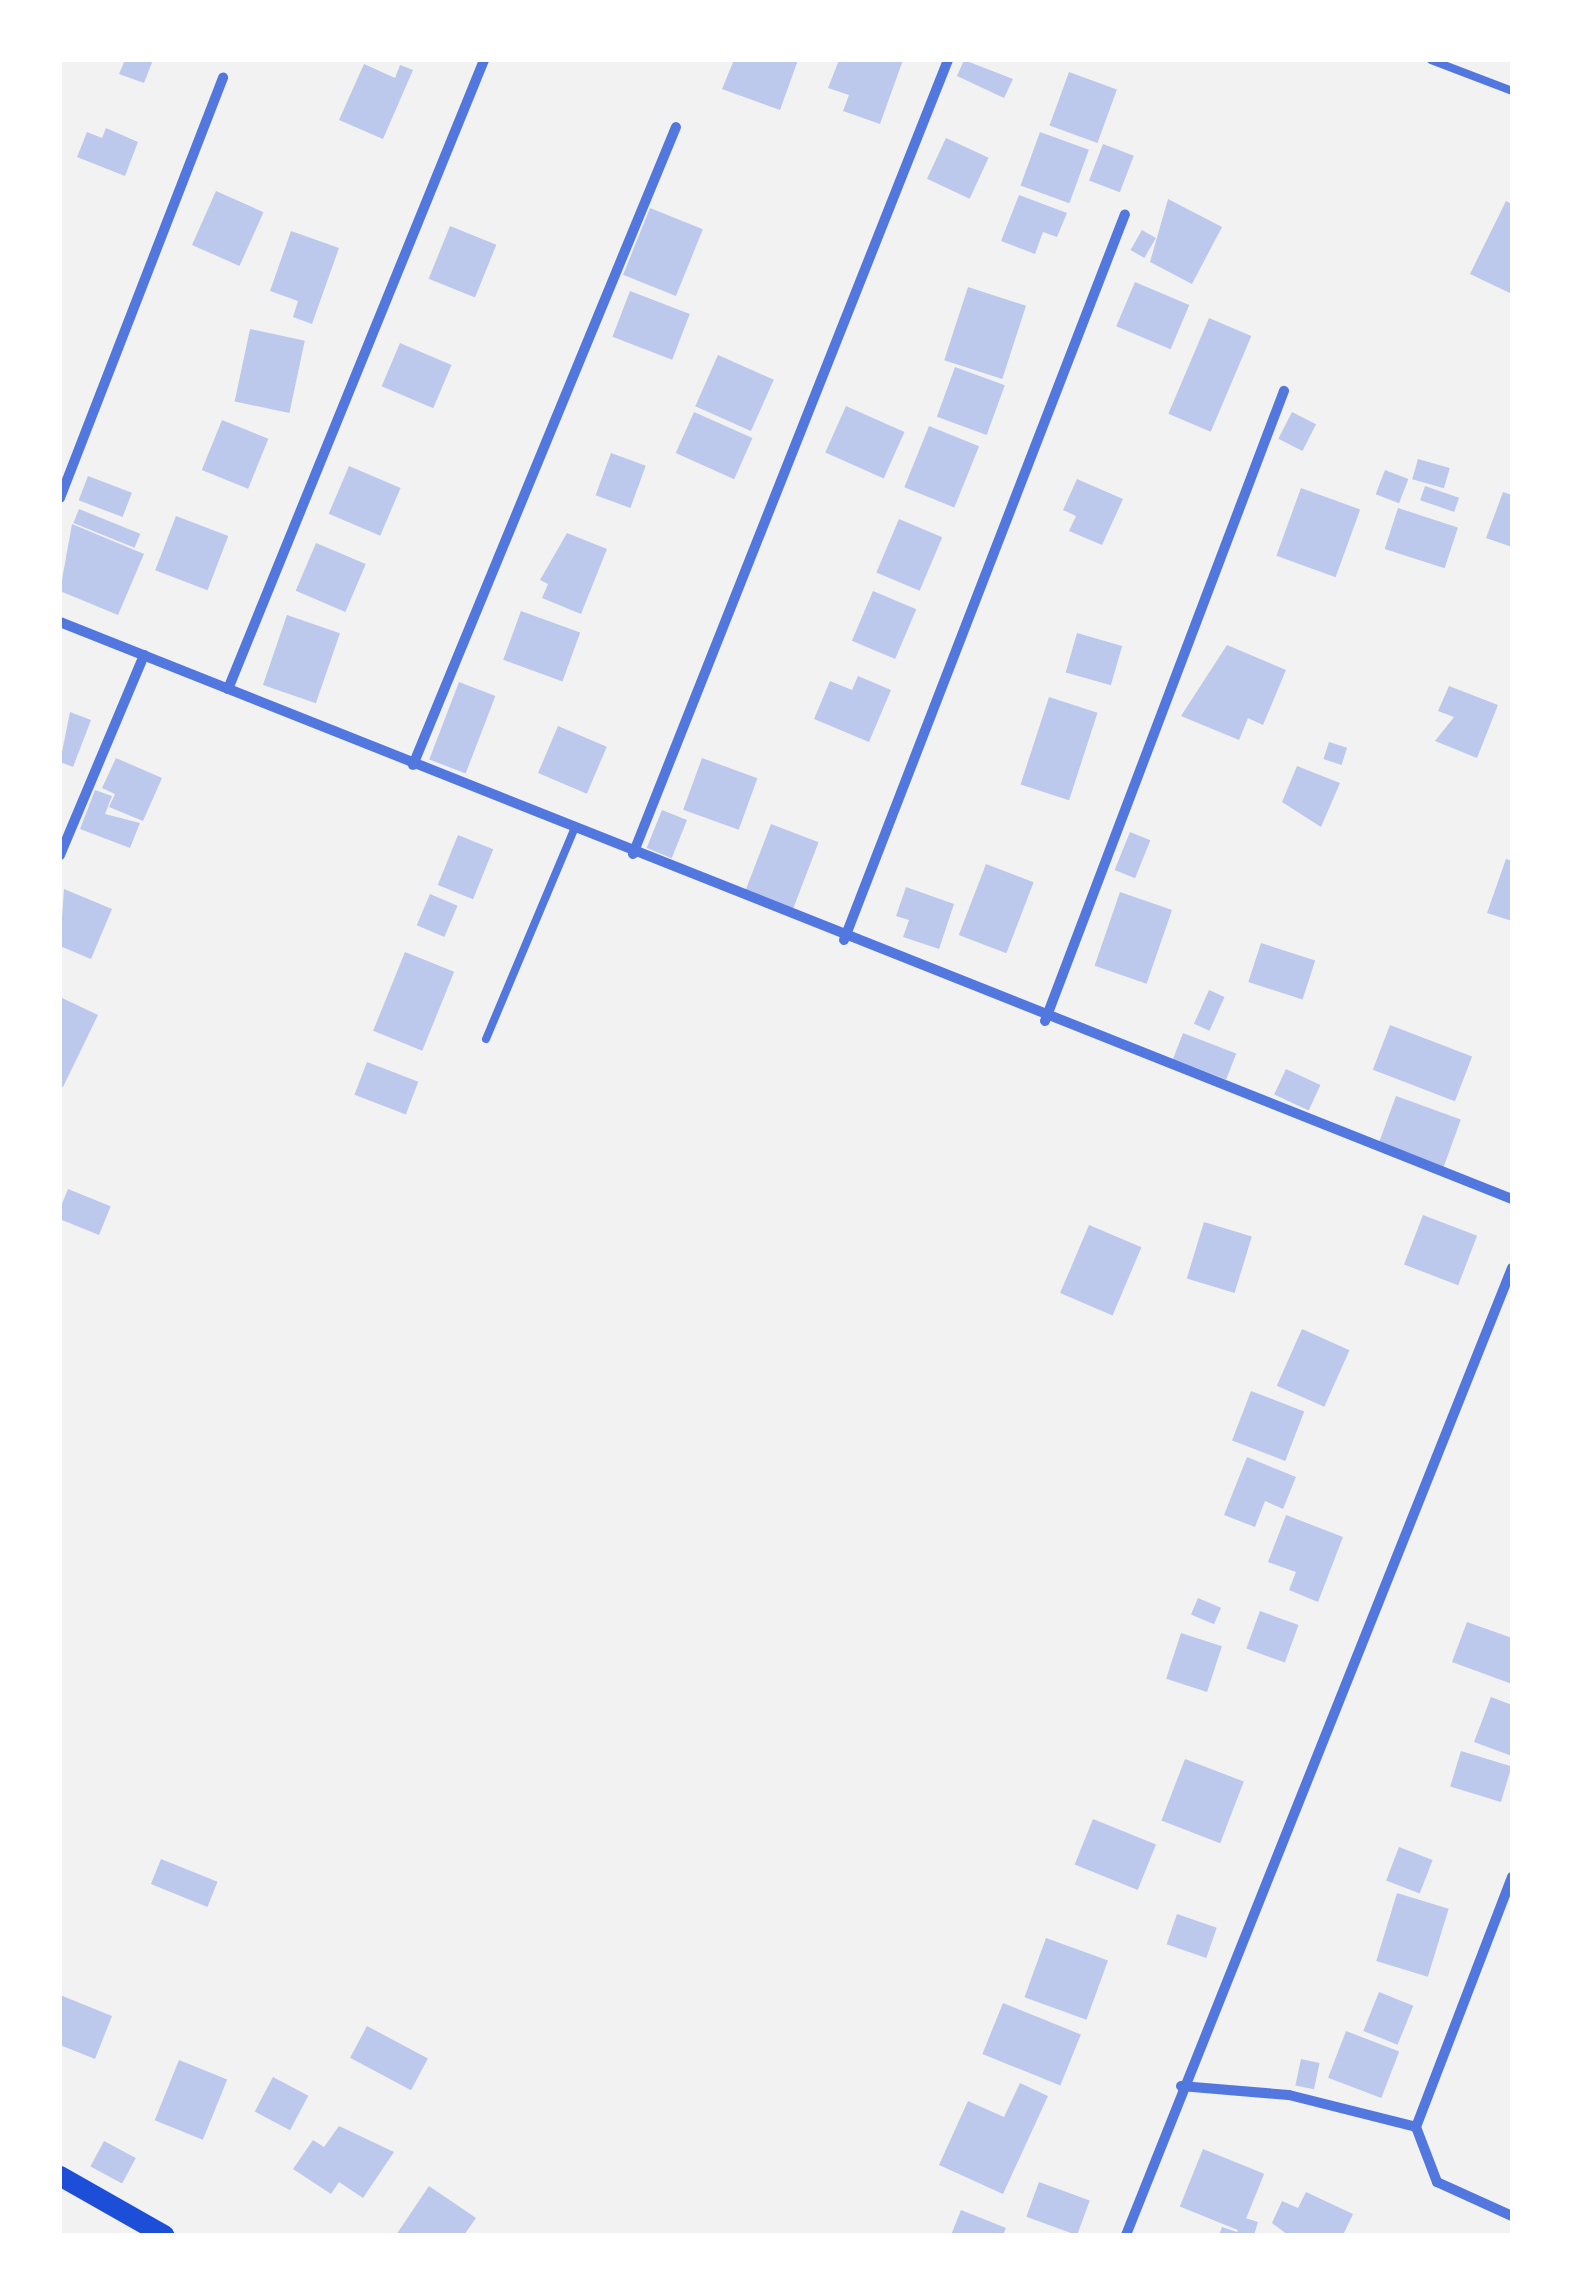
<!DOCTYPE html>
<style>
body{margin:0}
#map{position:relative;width:1572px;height:2295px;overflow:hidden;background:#f2f2f2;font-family:"Titillium Web",sans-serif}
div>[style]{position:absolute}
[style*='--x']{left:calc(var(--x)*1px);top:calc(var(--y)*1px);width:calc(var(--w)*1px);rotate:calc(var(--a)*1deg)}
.building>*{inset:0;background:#bdc9ec;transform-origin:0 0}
.service>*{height:8px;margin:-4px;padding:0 4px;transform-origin:4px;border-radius:4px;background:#5277de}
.minor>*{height:10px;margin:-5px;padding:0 5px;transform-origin:5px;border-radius:5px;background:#5277de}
.secondary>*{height:20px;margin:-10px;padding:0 10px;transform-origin:10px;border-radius:10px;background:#1d4ed8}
span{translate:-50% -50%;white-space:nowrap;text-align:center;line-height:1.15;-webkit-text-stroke:8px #fff;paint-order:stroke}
.frame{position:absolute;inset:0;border:62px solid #fff;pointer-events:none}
</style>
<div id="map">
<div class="building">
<div style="clip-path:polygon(125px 60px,153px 60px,144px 83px,119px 74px)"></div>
<div style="clip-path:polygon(734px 60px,798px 60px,780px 110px,722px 89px)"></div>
<div style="clip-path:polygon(839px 60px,903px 60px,880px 124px,843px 111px,849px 95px,828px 88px)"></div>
<div style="clip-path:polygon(964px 60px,1013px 79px,1004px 98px,957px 76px)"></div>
<div style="clip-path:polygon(364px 64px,395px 78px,400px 65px,413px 70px,383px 139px,339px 120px)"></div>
<div style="left:1069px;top:72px;width:51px;height:57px;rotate:20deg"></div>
<div style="clip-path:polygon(106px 128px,138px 142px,125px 176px,77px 157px,87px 132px,102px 138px)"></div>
<div style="left:1040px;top:132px;width:52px;height:57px;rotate:20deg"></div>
<div style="left:946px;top:138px;width:47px;height:45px;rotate:25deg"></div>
<div style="left:1103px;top:144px;width:33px;height:39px;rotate:21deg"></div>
<div style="left:216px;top:191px;width:52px;height:59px;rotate:24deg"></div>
<div style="clip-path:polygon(1019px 195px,1067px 213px,1057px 237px,1043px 232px,1035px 254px,1001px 241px)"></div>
<div style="clip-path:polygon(1168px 199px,1222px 227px,1192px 284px,1150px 262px)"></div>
<div style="clip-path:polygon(1506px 201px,1512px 204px,1512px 294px,1470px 274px)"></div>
<div style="left:650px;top:208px;width:57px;height:72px;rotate:22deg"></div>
<div style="left:450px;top:226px;width:50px;height:57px;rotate:22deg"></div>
<div style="left:1142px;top:230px;width:16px;height:23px;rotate:30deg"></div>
<div style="clip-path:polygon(291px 231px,339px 248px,312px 324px,293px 317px,298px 301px,270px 291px)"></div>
<div style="left:1135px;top:282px;width:59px;height:48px;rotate:23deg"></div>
<div style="left:968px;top:287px;width:61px;height:77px;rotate:18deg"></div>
<div style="left:630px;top:291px;width:64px;height:49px;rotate:21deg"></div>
<div style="left:1209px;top:318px;width:46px;height:104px;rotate:23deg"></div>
<div style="left:250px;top:329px;width:56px;height:74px;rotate:12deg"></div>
<div style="left:400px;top:343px;width:56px;height:47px;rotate:23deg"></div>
<div style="left:718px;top:355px;width:61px;height:56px;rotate:24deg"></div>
<div style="left:955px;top:367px;width:53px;height:53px;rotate:20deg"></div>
<div style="left:846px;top:406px;width:64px;height:51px;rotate:24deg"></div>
<div style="left:694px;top:412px;width:64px;height:45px;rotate:24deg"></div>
<div style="left:1292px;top:412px;width:27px;height:30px;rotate:27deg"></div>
<div style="left:222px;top:420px;width:50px;height:54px;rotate:22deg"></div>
<div style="left:929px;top:426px;width:54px;height:66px;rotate:22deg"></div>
<div style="left:611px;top:453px;width:37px;height:45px;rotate:20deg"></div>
<div style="left:1418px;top:459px;width:33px;height:21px;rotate:16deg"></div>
<div style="left:349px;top:466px;width:56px;height:52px;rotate:23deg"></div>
<div style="left:1385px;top:470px;width:25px;height:26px;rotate:21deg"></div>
<div style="left:88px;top:476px;width:47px;height:26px;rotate:21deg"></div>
<div style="clip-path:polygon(1077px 479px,1123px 499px,1102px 545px,1069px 531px,1076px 516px,1063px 510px)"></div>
<div style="left:1425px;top:486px;width:36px;height:15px;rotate:19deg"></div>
<div style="left:1301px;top:488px;width:63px;height:72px;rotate:20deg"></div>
<div style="clip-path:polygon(1503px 492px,1512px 495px,1512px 547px,1486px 538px)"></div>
<div style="left:1398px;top:508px;width:63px;height:43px;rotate:18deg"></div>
<div style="left:79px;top:509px;width:66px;height:15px;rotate:22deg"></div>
<div style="left:176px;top:516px;width:56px;height:58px;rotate:21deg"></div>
<div style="left:899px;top:519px;width:47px;height:58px;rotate:23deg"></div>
<div style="clip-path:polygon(72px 524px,144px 554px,118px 615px,60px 591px)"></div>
<div style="clip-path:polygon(567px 533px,607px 549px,581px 614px,542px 598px,548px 584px,540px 580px)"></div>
<div style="left:316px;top:543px;width:54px;height:52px;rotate:23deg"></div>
<div style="left:873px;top:591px;width:47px;height:54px;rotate:23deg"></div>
<div style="left:521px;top:611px;width:63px;height:52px;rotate:20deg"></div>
<div style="left:287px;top:615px;width:56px;height:74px;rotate:19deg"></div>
<div style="left:1077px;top:633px;width:47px;height:41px;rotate:16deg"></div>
<div style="clip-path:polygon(1227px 645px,1286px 670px,1263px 725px,1248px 718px,1239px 740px,1181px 716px)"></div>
<div style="clip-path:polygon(858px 676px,891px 690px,869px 742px,814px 719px,830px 681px,852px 690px)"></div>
<div style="left:459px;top:682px;width:39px;height:83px;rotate:21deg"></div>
<div style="clip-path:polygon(1449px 686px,1498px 705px,1477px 758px,1435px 741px,1454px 717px,1438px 711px)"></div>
<div style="left:1049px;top:697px;width:51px;height:92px;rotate:18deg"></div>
<div style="clip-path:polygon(70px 712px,91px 720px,73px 767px,60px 762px)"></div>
<div style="left:558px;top:726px;width:53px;height:51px;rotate:23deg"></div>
<div style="left:1329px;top:742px;width:19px;height:18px;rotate:18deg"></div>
<div style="clip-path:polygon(116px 758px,162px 778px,143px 821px,109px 807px,115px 794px,102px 788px)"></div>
<div style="left:702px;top:758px;width:59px;height:55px;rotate:20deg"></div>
<div style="clip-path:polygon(1297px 766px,1340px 783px,1321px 827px,1282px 802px)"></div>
<div style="clip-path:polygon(95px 790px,112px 796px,105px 814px,140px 823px,130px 848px,80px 829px)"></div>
<div style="left:662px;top:810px;width:27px;height:41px;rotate:22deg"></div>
<div style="left:771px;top:824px;width:51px;height:71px;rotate:21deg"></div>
<div style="left:1130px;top:832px;width:22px;height:41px;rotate:22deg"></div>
<div style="left:458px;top:835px;width:38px;height:54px;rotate:22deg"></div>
<div style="clip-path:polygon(1506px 859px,1512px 861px,1512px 921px,1487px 913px)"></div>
<div style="left:986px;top:864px;width:51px;height:76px;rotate:21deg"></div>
<div style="clip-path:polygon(906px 887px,954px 904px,939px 949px,903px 937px,909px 920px,896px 916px)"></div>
<div style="clip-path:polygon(64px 889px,112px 909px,91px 959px,60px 946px)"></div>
<div style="left:1120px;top:892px;width:55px;height:78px;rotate:19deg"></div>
<div style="left:430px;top:894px;width:30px;height:34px;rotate:23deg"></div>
<div style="left:1261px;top:943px;width:57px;height:41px;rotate:18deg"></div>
<div style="left:405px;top:952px;width:53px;height:85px;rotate:22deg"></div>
<div style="left:1209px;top:990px;width:17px;height:37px;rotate:24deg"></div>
<div style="clip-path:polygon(60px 997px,98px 1015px,63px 1087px,60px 1086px)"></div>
<div style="left:1390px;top:1025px;width:88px;height:48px;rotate:21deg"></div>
<div style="left:1183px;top:1033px;width:57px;height:28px;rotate:21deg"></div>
<div style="left:367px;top:1062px;width:55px;height:35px;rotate:21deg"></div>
<div style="left:1286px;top:1069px;width:38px;height:28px;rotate:25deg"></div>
<div style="left:1396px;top:1096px;width:69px;height:52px;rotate:20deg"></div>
<div style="left:68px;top:1189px;width:46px;height:31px;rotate:22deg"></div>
<div style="left:1423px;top:1215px;width:58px;height:53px;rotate:21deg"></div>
<div style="left:1204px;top:1222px;width:50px;height:59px;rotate:17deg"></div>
<div style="left:1089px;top:1225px;width:57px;height:74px;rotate:23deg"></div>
<div style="left:1302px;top:1329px;width:52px;height:62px;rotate:24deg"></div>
<div style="left:1251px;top:1391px;width:57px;height:53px;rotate:21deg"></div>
<div style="clip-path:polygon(1247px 1457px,1296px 1477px,1283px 1509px,1265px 1501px,1255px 1527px,1224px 1515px)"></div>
<div style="clip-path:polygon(1286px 1515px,1343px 1537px,1318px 1602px,1289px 1590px,1296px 1572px,1268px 1562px)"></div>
<div style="left:1198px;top:1598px;width:25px;height:18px;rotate:23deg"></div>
<div style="left:1260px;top:1611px;width:41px;height:40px;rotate:20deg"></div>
<div style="clip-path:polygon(1467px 1622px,1512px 1638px,1512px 1684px,1452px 1662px)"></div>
<div style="left:1181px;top:1633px;width:43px;height:48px;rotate:18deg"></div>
<div style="clip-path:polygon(1491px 1697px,1512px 1705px,1512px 1756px,1474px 1742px)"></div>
<div style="left:1461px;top:1751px;width:53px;height:37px;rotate:17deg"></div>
<div style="left:1185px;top:1759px;width:63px;height:66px;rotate:21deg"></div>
<div style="left:1093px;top:1819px;width:68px;height:49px;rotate:22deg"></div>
<div style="left:1399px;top:1847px;width:36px;height:36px;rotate:21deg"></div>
<div style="left:161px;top:1859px;width:61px;height:27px;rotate:22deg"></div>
<div style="left:1397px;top:1893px;width:54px;height:71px;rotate:17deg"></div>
<div style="left:1177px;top:1914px;width:42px;height:32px;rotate:19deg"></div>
<div style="left:1046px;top:1938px;width:66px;height:63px;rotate:20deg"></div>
<div style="left:1379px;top:1992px;width:37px;height:42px;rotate:22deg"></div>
<div style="clip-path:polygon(60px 1995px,112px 2016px,95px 2059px,60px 2045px)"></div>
<div style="left:1003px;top:2003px;width:84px;height:55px;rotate:22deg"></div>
<div style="left:367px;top:2026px;width:69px;height:36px;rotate:28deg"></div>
<div style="left:1346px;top:2031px;width:57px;height:50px;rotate:21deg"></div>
<div style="left:1301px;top:2059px;width:19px;height:27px;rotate:12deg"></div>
<div style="left:179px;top:2060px;width:52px;height:65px;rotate:22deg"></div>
<div style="left:273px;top:2077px;width:40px;height:39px;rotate:28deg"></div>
<div style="clip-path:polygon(1020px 2083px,1048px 2096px,1003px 2194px,939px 2165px,968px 2101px,1004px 2117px)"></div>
<div style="clip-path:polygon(339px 2126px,394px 2152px,363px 2198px,339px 2182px,331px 2194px,293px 2169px,313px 2140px,324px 2147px)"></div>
<div style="left:104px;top:2141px;width:36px;height:29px;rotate:28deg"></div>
<div style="left:1203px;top:2149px;width:66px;height:62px;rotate:22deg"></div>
<div style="left:1039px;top:2182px;width:54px;height:37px;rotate:20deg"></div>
<div style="clip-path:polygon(429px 2186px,476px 2218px,464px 2235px,396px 2235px)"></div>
<div style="clip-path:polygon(1306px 2192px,1353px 2214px,1343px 2235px,1288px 2235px,1272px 2223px,1282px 2201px,1298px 2208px)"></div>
<div style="clip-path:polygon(961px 2210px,1006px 2228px,1003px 2235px,951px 2235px)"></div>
<div style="clip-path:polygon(1242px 2217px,1258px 2222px,1254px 2235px,1219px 2235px,1222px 2227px,1237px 2232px)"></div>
</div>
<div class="service">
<div style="--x:1431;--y:60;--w:87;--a:20.9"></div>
<div style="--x:486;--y:1039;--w:227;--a:-67.2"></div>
</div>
<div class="minor">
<div style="--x:60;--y:498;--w:451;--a:-68.8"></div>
<div style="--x:60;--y:622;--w:1562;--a:21.67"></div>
<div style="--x:228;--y:689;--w:679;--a:-67.85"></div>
<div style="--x:413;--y:765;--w:690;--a:-67.6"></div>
<div style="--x:633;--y:854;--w:854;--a:-68.36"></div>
<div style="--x:60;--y:855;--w:217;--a:-67.2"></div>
<div style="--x:844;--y:940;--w:778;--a:-68.84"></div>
<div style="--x:1045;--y:1021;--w:674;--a:-69.23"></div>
<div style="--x:1181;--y:2086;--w:108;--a:4.8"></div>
<div style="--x:1289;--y:2095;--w:131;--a:14.1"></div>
<div style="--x:1416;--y:2127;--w:59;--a:69.1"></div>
<div style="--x:1437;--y:2182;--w:82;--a:24.4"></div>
<div style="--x:1416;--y:2127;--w:268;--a:-69"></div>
<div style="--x:1126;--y:2235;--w:1041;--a:-68.24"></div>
</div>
<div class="secondary">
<div style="--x:60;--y:2176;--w:120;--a:29.6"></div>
</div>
<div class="frame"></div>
</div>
